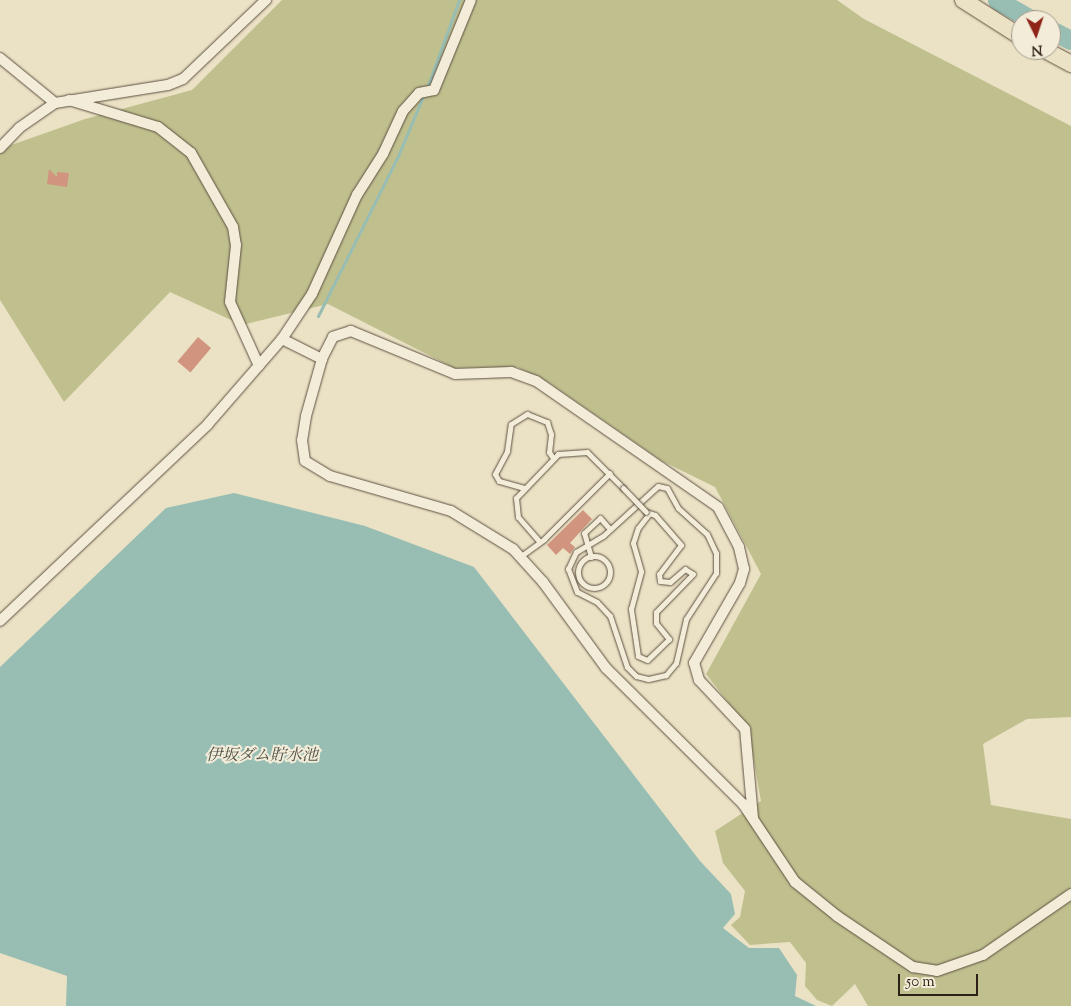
<!DOCTYPE html>
<meta charset="utf-8">
<style>
body{margin:0}
#map{position:relative;width:1071px;height:1006px;overflow:hidden;background:#ebe2c5;font-family:"Sorts Mill Goudy","Noto Serif JP",serif}
div>[style]{position:absolute}
[style*='--x']{left:calc(var(--x)*1px);top:calc(var(--y)*1px);width:calc(var(--w)*1px);rotate:calc(var(--a)*1deg)}
.green>*{inset:0;background:#c0c08f}
.water>*{inset:0;background:#98beb4}
.stream>*{height:3px;margin:-1.5px;padding:0 1.5px;transform-origin:1.5px;border-radius:1.5px;background:#98beb4}
.river>*{height:19px;margin:-9.5px;padding:0 9.5px;transform-origin:9.5px;border-radius:9.5px;background:#98beb4}
.building>*{inset:0;background:#d1957f;transform-origin:0 0}
.roads{filter:drop-shadow(0 0 1px #5e5041) drop-shadow(0 0 1px #5e5041)}
.service>*{height:5px;margin:-2.5px;padding:0 2.5px;transform-origin:2.5px;border-radius:2.5px;background:#f2ecd9}
.service>.ring{margin:-2.5px;padding:0;box-sizing:content-box;background:none;border:5px solid #f2ecd9;border-radius:50%}
.minor>*{height:10px;margin:-5px;padding:0 5px;transform-origin:5px;border-radius:5px;background:#f2ecd9}
.primary>*{height:16px;margin:-8px;padding:0 8px;transform-origin:8px;border-radius:8px;background:#ebe2c5}
.bridges{filter:drop-shadow(0 0 1px #5e5041) drop-shadow(0 0 1px #5e5041)}
.service-bridge>*{height:5px;margin:-2.5px;padding:0 2.5px;transform-origin:2.5px;border-radius:2.5px;background:#f2ecd9}
span{translate:-50% -50%;white-space:nowrap;text-align:center;line-height:1.15;-webkit-text-stroke:4px #f2ecd9;paint-order:stroke}
.water-label{font-size:16px;color:#4e4f45;font-style:italic}
.north{position:absolute;left:1011px;top:10px;width:50px;height:50px;box-sizing:border-box;background:#f2ecd9;border:1px solid #a49a8b;border-radius:50%;rotate:176deg;font-size:14px;font-weight:700;line-height:20px;text-align:center;color:#2f2015}
.north::after{content:'';display:block;margin:auto;width:18px;height:22px;background:#8f2418;clip-path:polygon(50% 0,100% 100%,50% 72%,0 100%)}
.scale{position:absolute;left:898px;top:974px;width:80px;height:22px;box-sizing:border-box;border:2px solid #2f2015;border-top:0;padding-left:6px;font-size:15px;line-height:18px;white-space:nowrap;color:#2f2015;-webkit-text-stroke:4px #f2ecd9;paint-order:stroke}
</style>
<div id="map">
<div class="green">
<div style="clip-path:polygon(282px 0,837px 0,864px 19px,1071px 126px,1071px 717px,1027px 719px,983px 744px,991px 805px,1071px 819px,1071px 1006px,868px 1006px,855px 984px,832px 1006px,817px 1000px,805px 986px,806px 963px,790px 942px,750px 945px,731px 925px,740px 917px,745px 891px,723px 863px,715px 831px,761px 801px,748px 728px,706px 674px,761px 574px,715px 487px,662px 461px,548px 382px,517px 367px,454px 368px,328px 304px,242px 325px,170px 292px,64px 402px,0 300px,0 149px,85px 119px,192px 90px)"></div>
</div>
<div class="water">
<div style="clip-path:polygon(234px 493px,365px 526px,474px 567px,700px 861px,731px 894px,735px 914px,723px 928px,749px 948px,779px 948px,797px 975px,795px 996px,816px 1006px,66px 1006px,67px 976px,0 953px,0 667px,166px 508px)"></div>
</div>
<div class="stream">
<div style="--x:427;--y:88;--w:94;--a:-70"></div>
<div style="--x:318;--y:316;--w:179;--a:-63.4"></div>
<div style="--x:398;--y:156;--w:67;--a:-67.2"></div>
</div>
<div class="river">
<div style="--x:997;--y:0;--w:40;--a:29.7"></div>
<div style="--x:1051;--y:30;--w:22;--a:27"></div>
</div>
<div class="building">
<div style="clip-path:polygon(49px 169px,57px 177px,57px 172px,69px 173px,67px 187px,47px 184px)"></div>
<div style="left:198px;top:337px;width:17px;height:32px;rotate:40deg"></div>
<div style="clip-path:polygon(583px 510px,592px 519px,570px 543px,575px 547px,570px 554px,563px 548px,556px 555px,547px 545px)"></div>
</div>
<div class="roads">
<div class="service">
<div style="--x:658;--y:486;--w:9;--a:13"></div>
<div style="--x:667;--y:488;--w:23;--a:61"></div>
<div style="--x:678;--y:508;--w:39;--a:42"></div>
<div style="--x:707;--y:534;--w:21;--a:65"></div>
<div style="--x:716;--y:553;--w:20;--a:90"></div>
<div style="--x:716;--y:573;--w:55;--a:123.1"></div>
<div style="--x:686;--y:619;--w:45;--a:102.8"></div>
<div style="--x:676;--y:663;--w:16;--a:130"></div>
<div style="--x:666;--y:675;--w:18;--a:167"></div>
<div style="--x:648;--y:679;--w:12;--a:-166"></div>
<div style="--x:636;--y:676;--w:13;--a:-135"></div>
<div style="--x:627;--y:667;--w:54;--a:-108.4"></div>
<div style="--x:610;--y:616;--w:19;--a:-133"></div>
<div style="--x:597;--y:602;--w:22;--a:-153"></div>
<div style="--x:577;--y:592;--w:25;--a:-111"></div>
<div style="--x:568;--y:569;--w:19;--a:-65"></div>
<div style="--x:576;--y:552;--w:31;--a:-31"></div>
<div style="--x:603;--y:536;--w:74;--a:-42.3"></div>
<div style="--x:524;--y:488;--w:26;--a:-164"></div>
<div style="--x:499;--y:481;--w:8;--a:-120"></div>
<div style="--x:495;--y:474;--w:26;--a:-62"></div>
<div style="--x:507;--y:451;--w:27;--a:-82"></div>
<div style="--x:511;--y:424;--w:19;--a:-32"></div>
<div style="--x:527;--y:414;--w:22;--a:22"></div>
<div style="--x:547;--y:422;--w:13;--a:72"></div>
<div style="--x:551;--y:434;--w:18;--a:96"></div>
<div style="--x:549;--y:452;--w:7;--a:56"></div>
<div style="--x:646;--y:512;--w:9;--a:18"></div>
<div style="--x:655;--y:515;--w:40;--a:49"></div>
<div style="--x:681;--y:545;--w:36;--a:127"></div>
<div style="--x:659;--y:574;--w:7;--a:82"></div>
<div style="--x:660;--y:581;--w:10;--a:6"></div>
<div style="--x:670;--y:582;--w:20;--a:-41"></div>
<div style="--x:685;--y:569;--w:9;--a:32"></div>
<div style="--x:693;--y:574;--w:53;--a:134.2"></div>
<div style="--x:656;--y:612;--w:11;--a:90"></div>
<div style="--x:656;--y:623;--w:21;--a:51"></div>
<div style="--x:669;--y:639;--w:30;--a:136"></div>
<div style="--x:647;--y:660;--w:10;--a:-156"></div>
<div style="--x:638;--y:656;--w:48;--a:-98.5"></div>
<div style="--x:631;--y:609;--w:39;--a:-75"></div>
<div style="--x:641;--y:571;--w:29;--a:-106"></div>
<div style="--x:633;--y:543;--w:16;--a:-72"></div>
<div style="--x:638;--y:528;--w:18;--a:-52"></div>
<div style="--x:539;--y:541;--w:32;--a:-131"></div>
<div style="--x:518;--y:517;--w:19;--a:-96"></div>
<div style="--x:516;--y:498;--w:61;--a:-46.3"></div>
<div style="--x:558;--y:454;--w:29;--a:-4"></div>
<div style="--x:587;--y:452;--w:51;--a:45"></div>
<div style="--x:521;--y:556;--w:29;--a:-36"></div>
<div style="--x:544;--y:539;--w:93;--a:-45"></div>
<div class="ring" style="left:578px;top:556px;width:27px;height:27px"></div>
<div style="--x:591;--y:557;--w:25;--a:-106"></div>
<div style="--x:584;--y:533;--w:22;--a:-43"></div>
<div style="--x:600;--y:518;--w:15;--a:48"></div>
</div>
<div class="minor">
<div style="--x:0;--y:58;--w:71;--a:39.3"></div>
<div style="--x:69;--y:100;--w:93;--a:16.9"></div>
<div style="--x:158;--y:127;--w:42;--a:38.2"></div>
<div style="--x:191;--y:153;--w:85;--a:60.4"></div>
<div style="--x:233;--y:227;--w:18;--a:81"></div>
<div style="--x:236;--y:245;--w:57;--a:96"></div>
<div style="--x:230;--y:302;--w:70;--a:65.6"></div>
<div style="--x:0;--y:148;--w:28;--a:-46"></div>
<div style="--x:19;--y:128;--w:44;--a:-34.8"></div>
<div style="--x:55;--y:103;--w:114;--a:-9.1"></div>
<div style="--x:168;--y:85;--w:16;--a:-22"></div>
<div style="--x:183;--y:79;--w:115;--a:-43.6"></div>
<div style="--x:282;--y:339;--w:54;--a:-56.3"></div>
<div style="--x:312;--y:294;--w:109;--a:-65.6"></div>
<div style="--x:357;--y:195;--w:49;--a:-57.6"></div>
<div style="--x:383;--y:154;--w:47;--a:-65.1"></div>
<div style="--x:403;--y:111;--w:24;--a:-48"></div>
<div style="--x:419;--y:93;--w:15;--a:-11"></div>
<div style="--x:434;--y:90;--w:97;--a:-67.7"></div>
<div style="--x:0;--y:621;--w:286;--a:-43.4"></div>
<div style="--x:208;--y:424;--w:113;--a:-49"></div>
<div style="--x:282;--y:339;--w:45;--a:26.6"></div>
<div style="--x:753;--y:818;--w:89;--a:-95.1"></div>
<div style="--x:745;--y:729;--w:67;--a:-133.2"></div>
<div style="--x:699;--y:680;--w:18;--a:-106"></div>
<div style="--x:694;--y:663;--w:92;--a:-60.1"></div>
<div style="--x:740;--y:583;--w:15;--a:-74"></div>
<div style="--x:744;--y:569;--w:23;--a:-103"></div>
<div style="--x:739;--y:547;--w:45;--a:-117.7"></div>
<div style="--x:718;--y:507;--w:221;--a:-145.3"></div>
<div style="--x:536;--y:381;--w:27;--a:-160"></div>
<div style="--x:511;--y:372;--w:56;--a:178"></div>
<div style="--x:455;--y:374;--w:113;--a:-157.5"></div>
<div style="--x:351;--y:331;--w:19;--a:162"></div>
<div style="--x:333;--y:337;--w:25;--a:117"></div>
<div style="--x:322;--y:359;--w:59;--a:105.7"></div>
<div style="--x:306;--y:416;--w:24;--a:99"></div>
<div style="--x:302;--y:440;--w:21;--a:82"></div>
<div style="--x:305;--y:461;--w:29;--a:31"></div>
<div style="--x:330;--y:476;--w:126;--a:16.1"></div>
<div style="--x:451;--y:511;--w:73;--a:31.5"></div>
<div style="--x:513;--y:549;--w:45;--a:47.7"></div>
<div style="--x:543;--y:582;--w:107;--a:53.8"></div>
<div style="--x:606;--y:668;--w:193;--a:44.8"></div>
<div style="--x:743;--y:804;--w:94;--a:56.3"></div>
<div style="--x:795;--y:882;--w:54;--a:39"></div>
<div style="--x:837;--y:916;--w:92;--a:33.9"></div>
<div style="--x:913;--y:967;--w:24;--a:9"></div>
<div style="--x:937;--y:971;--w:49;--a:-19.2"></div>
<div style="--x:983;--y:955;--w:107;--a:-34.7"></div>
</div>
<div class="primary">
<div style="--x:963;--y:0;--w:69;--a:32.5"></div>
<div style="--x:1045;--y:50;--w:30;--a:28"></div>
</div>
</div>
<div class="bridges">
<div class="service-bridge">
<div style="--x:623;--y:488;--w:33;--a:46"></div>
</div>
</div>
<div class="water-label">
<span style="left:262px;top:757px">伊坂ダム貯水池</span>
</div>
<div class="north">N</div>
<div class="scale">50 m</div>
</div>
